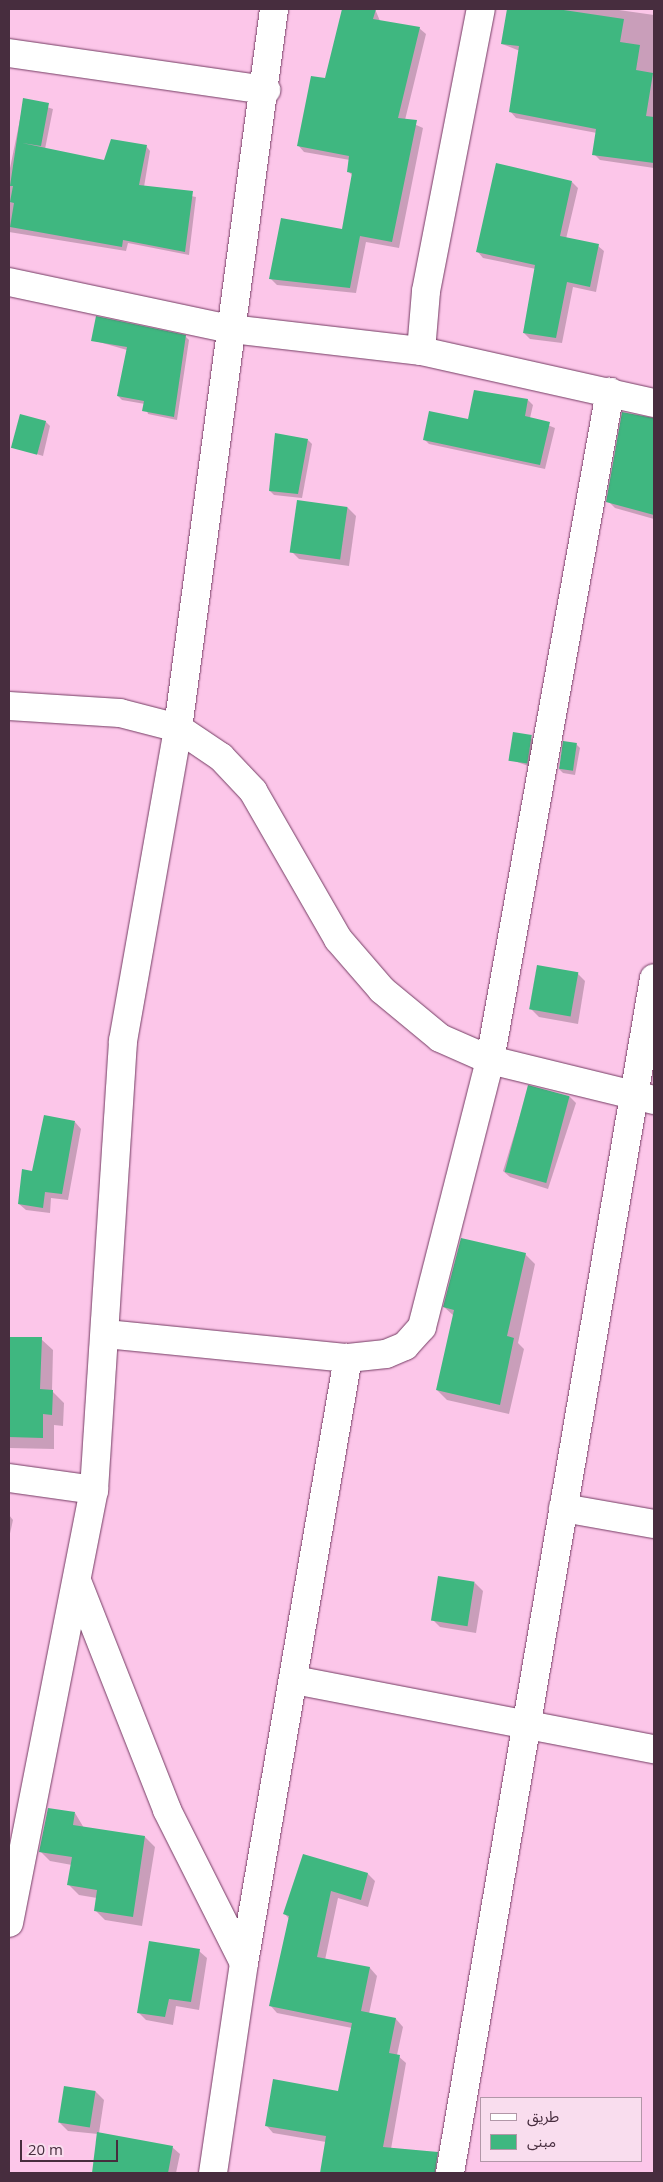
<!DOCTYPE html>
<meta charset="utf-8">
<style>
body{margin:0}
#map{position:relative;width:663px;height:2182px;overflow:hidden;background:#fcc6e9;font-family:"Open Sans","Noto Sans Arabic",sans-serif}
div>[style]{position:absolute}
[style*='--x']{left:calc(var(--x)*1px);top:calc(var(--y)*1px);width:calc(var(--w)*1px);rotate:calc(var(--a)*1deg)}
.shadow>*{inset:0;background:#0003}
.building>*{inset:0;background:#3fb780;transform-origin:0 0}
.roads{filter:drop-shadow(0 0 1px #743c63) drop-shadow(0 0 1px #743c63)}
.minor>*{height:28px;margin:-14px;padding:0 14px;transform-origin:14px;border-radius:14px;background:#fff}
span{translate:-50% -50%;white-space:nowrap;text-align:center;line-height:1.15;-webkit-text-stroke:4px #f9ddee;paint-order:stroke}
.frame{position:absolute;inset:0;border:10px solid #472d3e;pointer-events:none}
.legend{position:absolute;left:480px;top:2097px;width:162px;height:65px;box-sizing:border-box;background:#f9ddee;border:1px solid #b297a8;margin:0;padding:6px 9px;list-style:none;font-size:15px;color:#472d3e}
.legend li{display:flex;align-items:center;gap:10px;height:25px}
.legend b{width:25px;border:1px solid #b297a8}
.scale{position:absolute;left:20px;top:2140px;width:98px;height:22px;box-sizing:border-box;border:2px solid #472d3e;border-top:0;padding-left:6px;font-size:15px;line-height:18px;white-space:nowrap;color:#472d3e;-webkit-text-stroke:4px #f9ddee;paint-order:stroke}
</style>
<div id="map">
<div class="shadow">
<div style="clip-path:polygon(343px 9px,375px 9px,380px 21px,419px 28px,426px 34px,405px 120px,423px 128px,399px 248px,366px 242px,356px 293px,277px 285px,270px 278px,343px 230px,353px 176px,348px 171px,350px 160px,304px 152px,298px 145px,326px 79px)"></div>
<div style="clip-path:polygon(508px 9px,612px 9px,654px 15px,654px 168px,600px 160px,594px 154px,597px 133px,516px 118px,510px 111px,520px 51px,502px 44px)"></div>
<div style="clip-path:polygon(24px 100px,53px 109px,45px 149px,105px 161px,146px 146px,150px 151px,144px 187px,196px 197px,189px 255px,128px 243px,126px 251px,9px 232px,9px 173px)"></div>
<div style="clip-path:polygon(572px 182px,578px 188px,566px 239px,598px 246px,604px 251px,596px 292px,573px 287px,562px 343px,530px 339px,524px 333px,536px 269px,483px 258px,478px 252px)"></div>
<div style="clip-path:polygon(185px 336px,189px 340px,177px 420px,148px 414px,145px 404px,122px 400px,118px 396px,127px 350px,92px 340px)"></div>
<div style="clip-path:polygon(528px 400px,533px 405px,530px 418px,555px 428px,545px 469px,429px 444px,424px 439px)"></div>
<div style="clip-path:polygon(623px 413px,654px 419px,654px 519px,615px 508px,608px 501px)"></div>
<div style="clip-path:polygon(46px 422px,50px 426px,43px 456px,14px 447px)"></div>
<div style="clip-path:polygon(308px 440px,312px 444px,302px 498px,274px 495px,270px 491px)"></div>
<div style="clip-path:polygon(298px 501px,348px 508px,356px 516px,349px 566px,299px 559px,291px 551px)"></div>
<div style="clip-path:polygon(514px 733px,536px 740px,531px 767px,509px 759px)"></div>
<div style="clip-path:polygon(576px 744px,580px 748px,575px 775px,563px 773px,559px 769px)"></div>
<div style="clip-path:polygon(577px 973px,585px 981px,578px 1024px,539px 1017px,531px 1009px)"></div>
<div style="clip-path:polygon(529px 1087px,570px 1097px,576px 1103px,548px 1189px,510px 1177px,503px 1171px)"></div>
<div style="clip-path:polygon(75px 1122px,81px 1129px,68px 1200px,51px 1198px,50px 1213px,26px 1210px,19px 1204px)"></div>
<div style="clip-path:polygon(525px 1254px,535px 1264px,518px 1343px,524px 1349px,509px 1414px,447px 1400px,437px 1390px,454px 1316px,444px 1307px)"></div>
<div style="clip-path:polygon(9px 1338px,41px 1339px,53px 1350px,52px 1391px,64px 1403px,63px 1426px,54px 1425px,54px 1449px,9px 1448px)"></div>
<div style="clip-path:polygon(9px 1515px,13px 1520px,9px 1538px)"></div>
<div style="clip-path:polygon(475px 1583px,483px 1591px,476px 1633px,440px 1627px,432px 1619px)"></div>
<div style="clip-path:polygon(75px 1813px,84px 1828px,145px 1837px,155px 1847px,142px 1926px,105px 1920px,95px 1910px,97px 1898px,79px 1895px,69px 1885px,72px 1865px,50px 1861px,40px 1851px)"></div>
<div style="clip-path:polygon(304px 1855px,368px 1874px,375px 1881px,368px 1907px,338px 1898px,325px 1960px,370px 1968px,377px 1976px,369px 2014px,396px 2019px,403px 2027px,397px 2055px,406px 2063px,391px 2149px,436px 2159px,435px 2173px,321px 2173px,326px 2142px,273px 2133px,266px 2125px,339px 2092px,352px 2028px,277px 2013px,270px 2005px,289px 1919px,285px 1914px)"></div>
<div style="clip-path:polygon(199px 1951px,207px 1958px,199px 2010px,176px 2006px,173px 2025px,146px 2020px,138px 2012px)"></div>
<div style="clip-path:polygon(65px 2087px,96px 2092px,104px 2100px,99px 2133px,172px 2147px,180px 2154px,176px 2173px,93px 2173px,98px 2134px,68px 2131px,60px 2123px)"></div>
</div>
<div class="building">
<div style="clip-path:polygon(342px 9px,376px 9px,373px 19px,420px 27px,398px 118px,417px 120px,392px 242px,360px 236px,350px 288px,269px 279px,281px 218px,342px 229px,352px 173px,347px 172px,349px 156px,297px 146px,311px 76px,325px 78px)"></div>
<div style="clip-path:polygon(507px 9px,557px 9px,624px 19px,620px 42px,640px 45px,636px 70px,653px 73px,646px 116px,654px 117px,654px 163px,592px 155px,596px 129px,509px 112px,519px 46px,501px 44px)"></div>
<div style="clip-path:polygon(23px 98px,49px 103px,41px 146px,22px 143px,104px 160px,111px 139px,147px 145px,139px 185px,193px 191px,185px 252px,123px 240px,122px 247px,10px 227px,14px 203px,10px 202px,13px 186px,10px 186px)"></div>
<div style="clip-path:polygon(496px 163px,572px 181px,560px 236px,599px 244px,590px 287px,567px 282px,556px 338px,523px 333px,535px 265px,476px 252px)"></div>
<div style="clip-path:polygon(96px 316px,186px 335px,174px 417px,142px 411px,144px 401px,117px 396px,127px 347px,91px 341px)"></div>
<div style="clip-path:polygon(474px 390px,528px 399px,525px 416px,550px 422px,540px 465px,423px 440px,429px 411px,468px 419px)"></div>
<div style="clip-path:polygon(622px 412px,654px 418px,654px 515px,606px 502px)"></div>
<div style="left:20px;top:414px;width:27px;height:35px;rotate:15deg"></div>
<div style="clip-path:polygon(275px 433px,308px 439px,298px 494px,269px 491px)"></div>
<div style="left:297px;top:500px;width:51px;height:53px;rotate:8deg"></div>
<div style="left:513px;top:732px;width:19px;height:29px;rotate:9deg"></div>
<div style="left:563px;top:741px;width:14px;height:28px;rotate:8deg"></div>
<div style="left:537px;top:965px;width:42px;height:45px;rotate:10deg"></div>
<div style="left:528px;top:1085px;width:43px;height:90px;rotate:15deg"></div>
<div style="clip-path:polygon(44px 1115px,75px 1121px,62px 1194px,45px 1192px,43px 1208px,18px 1204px,22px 1169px,32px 1171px)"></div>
<div style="clip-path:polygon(461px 1238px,526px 1253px,507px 1336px,514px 1338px,500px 1405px,436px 1390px,454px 1310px,443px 1307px)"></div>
<div style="clip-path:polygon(9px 1337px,42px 1337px,40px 1389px,53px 1390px,52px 1415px,43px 1414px,43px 1438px,9px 1437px)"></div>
<div style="left:438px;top:1576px;width:37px;height:45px;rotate:9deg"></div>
<div style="clip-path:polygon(48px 1808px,75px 1812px,73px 1825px,145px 1836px,133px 1917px,94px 1911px,97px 1890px,67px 1885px,72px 1857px,39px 1852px)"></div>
<div style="clip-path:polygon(303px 1854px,368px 1873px,361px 1900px,331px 1891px,317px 1957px,370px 1967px,361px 2011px,396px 2018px,389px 2053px,400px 2055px,383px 2147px,438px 2152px,435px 2173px,320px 2173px,326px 2136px,265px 2126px,273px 2079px,338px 2091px,352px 2023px,269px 2006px,289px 1916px,283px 1914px)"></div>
<div style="clip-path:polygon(149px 1941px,200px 1949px,191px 2002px,169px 1999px,165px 2017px,137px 2013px)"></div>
<div style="left:64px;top:2086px;width:32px;height:37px;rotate:9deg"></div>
<div style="clip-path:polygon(97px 2132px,173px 2146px,168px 2173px,92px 2173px)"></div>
</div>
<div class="roads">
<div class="minor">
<div style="--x:9;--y:53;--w:260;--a:8.2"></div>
<div style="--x:9;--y:282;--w:227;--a:12"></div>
<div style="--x:231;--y:329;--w:191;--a:6.6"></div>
<div style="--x:421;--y:351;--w:239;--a:12.6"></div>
<div style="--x:421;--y:351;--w:60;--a:-85.2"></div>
<div style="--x:426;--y:291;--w:287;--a:-79"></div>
<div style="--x:9;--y:706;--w:111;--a:3.6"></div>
<div style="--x:120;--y:713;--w:60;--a:14.5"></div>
<div style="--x:178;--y:728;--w:52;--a:34"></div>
<div style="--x:221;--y:757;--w:47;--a:46.7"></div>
<div style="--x:253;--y:791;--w:171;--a:60.1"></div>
<div style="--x:338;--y:939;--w:67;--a:49.2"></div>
<div style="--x:382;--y:990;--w:75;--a:39.6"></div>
<div style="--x:440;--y:1038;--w:55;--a:23.7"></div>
<div style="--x:490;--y:1060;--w:169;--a:13.7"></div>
<div style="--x:106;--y:1334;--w:243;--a:5.7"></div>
<div style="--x:348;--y:1358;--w:38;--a:-6"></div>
<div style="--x:386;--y:1354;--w:21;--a:-23"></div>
<div style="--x:405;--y:1346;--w:25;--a:-48"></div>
<div style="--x:422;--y:1327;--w:276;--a:-75.7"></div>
<div style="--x:490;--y:1060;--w:679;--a:-79.82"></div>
<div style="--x:9;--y:1478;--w:86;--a:8"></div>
<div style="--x:563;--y:1508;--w:92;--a:10"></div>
<div style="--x:77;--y:1581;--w:246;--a:68.5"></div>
<div style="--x:167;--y:1810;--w:171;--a:63.3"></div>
<div style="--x:294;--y:1680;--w:367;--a:10.9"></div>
<div style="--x:9;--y:1923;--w:441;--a:-78.9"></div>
<div style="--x:94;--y:1490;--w:450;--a:-86.3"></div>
<div style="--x:123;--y:1041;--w:318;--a:-80"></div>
<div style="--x:178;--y:728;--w:725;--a:-82.39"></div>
<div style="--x:213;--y:2173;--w:212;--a:-81.6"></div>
<div style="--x:244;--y:1963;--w:614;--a:-80.25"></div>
<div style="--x:450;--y:2173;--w:1212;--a:-80.31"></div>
</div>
</div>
<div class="frame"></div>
<ul class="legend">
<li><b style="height:6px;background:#fff"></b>طريق</li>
<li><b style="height:14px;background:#3fb780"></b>مبنى</li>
</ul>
<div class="scale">20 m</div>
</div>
